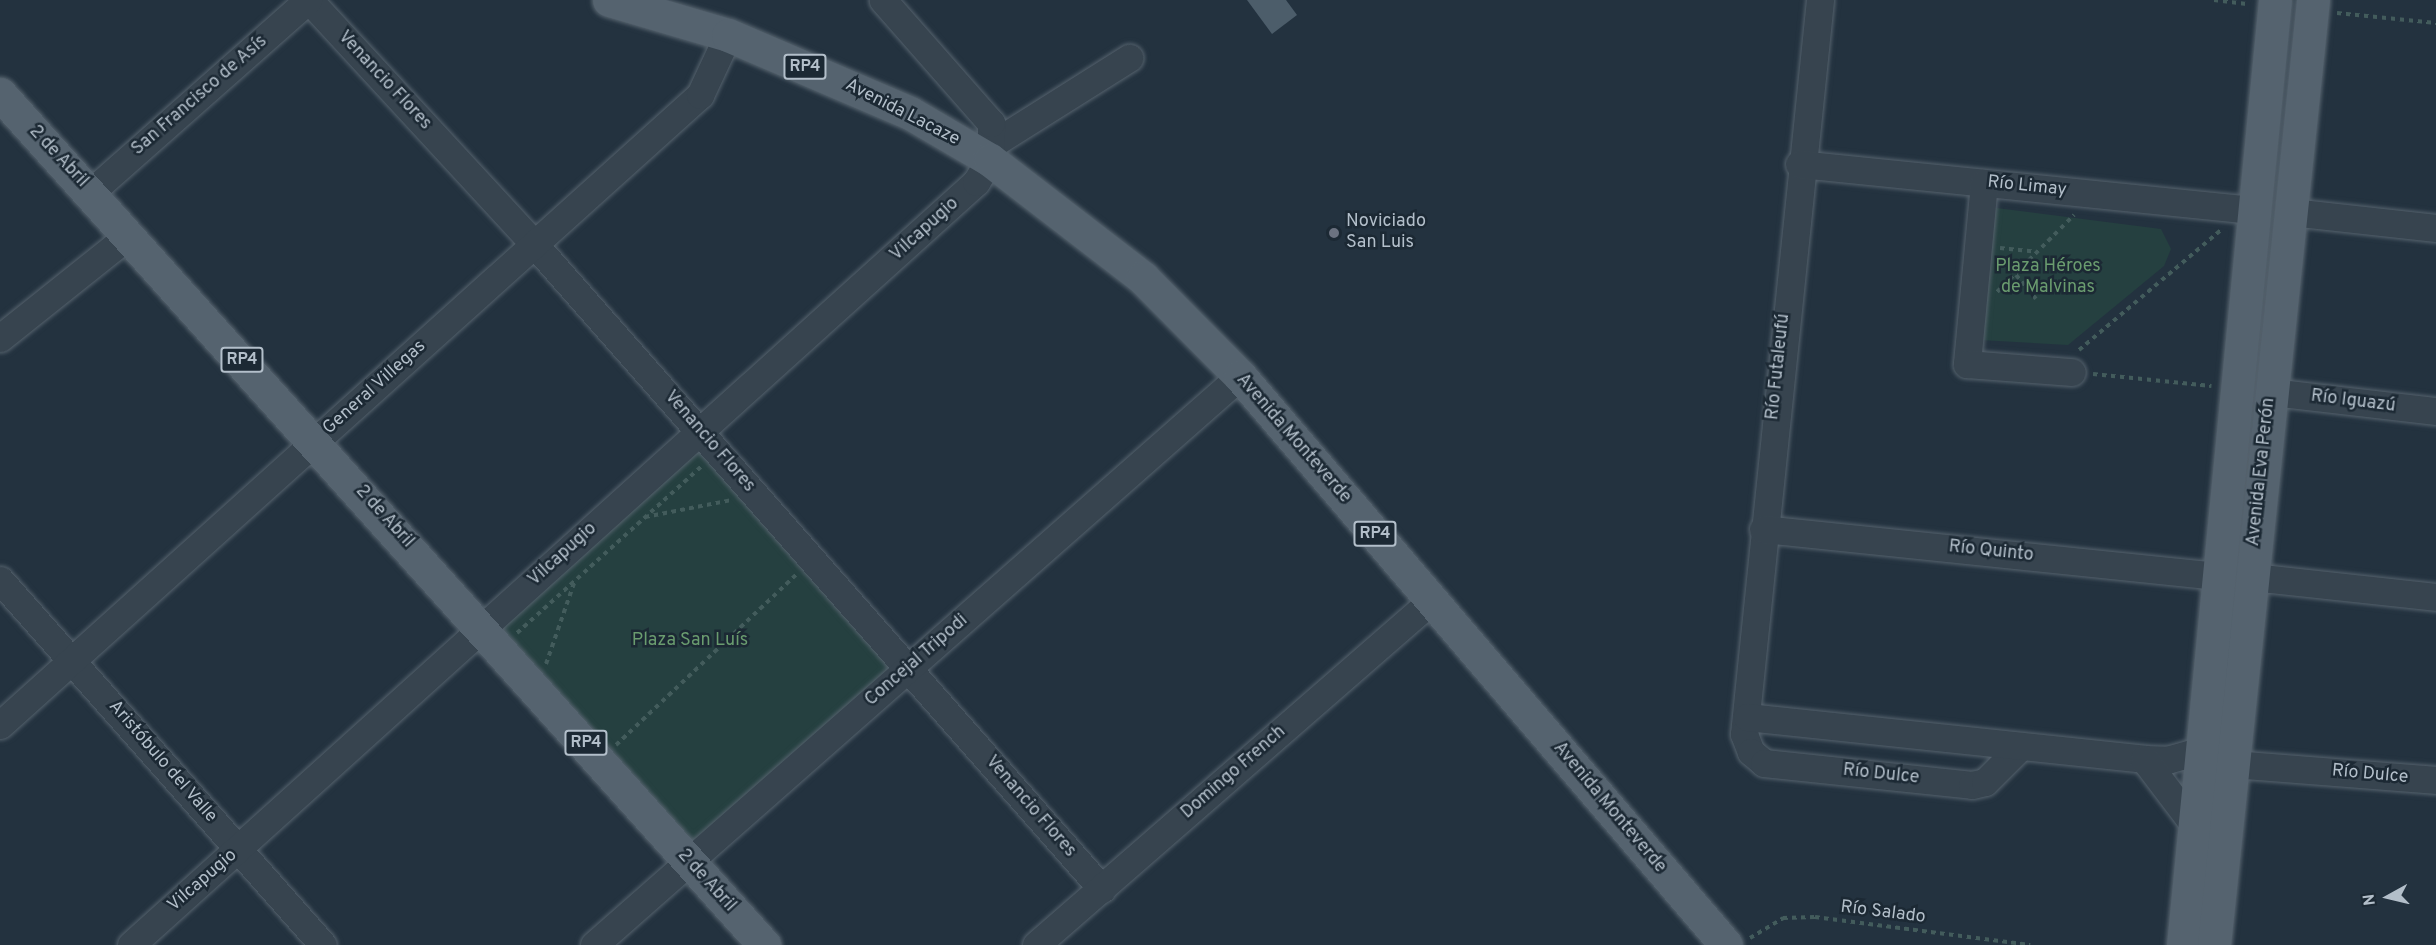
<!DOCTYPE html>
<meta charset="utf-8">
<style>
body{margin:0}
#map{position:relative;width:2436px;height:945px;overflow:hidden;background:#23323f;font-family:Overpass,sans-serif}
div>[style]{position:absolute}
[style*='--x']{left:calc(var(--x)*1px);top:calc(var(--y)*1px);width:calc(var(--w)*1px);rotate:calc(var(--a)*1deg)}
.green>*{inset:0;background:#254040;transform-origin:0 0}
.building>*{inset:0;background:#4c5d6a}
.path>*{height:4px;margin-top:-2px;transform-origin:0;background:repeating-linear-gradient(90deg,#435c5c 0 4.5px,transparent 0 9px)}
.roads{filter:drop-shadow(0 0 2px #55626d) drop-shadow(0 0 2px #55626d)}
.minor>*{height:27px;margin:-13.5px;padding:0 13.5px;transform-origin:13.5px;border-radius:13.5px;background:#37444f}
.major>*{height:33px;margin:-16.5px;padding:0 16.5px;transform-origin:16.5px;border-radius:16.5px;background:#55636f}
.dots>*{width:16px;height:16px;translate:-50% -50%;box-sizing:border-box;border:3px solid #1c2934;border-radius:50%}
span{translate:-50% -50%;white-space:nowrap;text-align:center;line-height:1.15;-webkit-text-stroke:5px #1c2934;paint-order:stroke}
.shield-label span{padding:2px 4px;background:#1c2934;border:2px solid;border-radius:4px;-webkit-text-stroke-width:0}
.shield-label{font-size:16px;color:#b3bfca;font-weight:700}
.street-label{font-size:18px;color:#b3bfca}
.poi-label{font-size:18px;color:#b3bfca}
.left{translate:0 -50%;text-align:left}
.park-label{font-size:18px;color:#6a9c6f}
.north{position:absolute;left:2358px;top:867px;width:60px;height:60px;-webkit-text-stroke:4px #1c2934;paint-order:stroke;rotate:262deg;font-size:16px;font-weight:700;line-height:24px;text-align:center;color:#b3bfca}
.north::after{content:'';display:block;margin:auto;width:21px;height:27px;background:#b3bfca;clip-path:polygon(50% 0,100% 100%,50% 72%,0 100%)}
</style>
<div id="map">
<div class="green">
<div style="clip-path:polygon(1989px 207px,2161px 229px,2171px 249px,2164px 266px,2068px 345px,1980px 340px)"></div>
<div style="left:700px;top:432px;width:315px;height:292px;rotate:49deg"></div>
</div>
<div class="building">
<div style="clip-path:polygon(1247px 0,1286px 0,1297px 15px,1272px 34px)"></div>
</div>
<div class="path">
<div style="--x:2214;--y:0;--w:35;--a:7"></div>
<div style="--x:2337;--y:13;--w:100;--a:5.8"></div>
<div style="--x:2000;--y:248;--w:37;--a:6"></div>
<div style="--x:2016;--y:275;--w:31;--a:50"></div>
<div style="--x:1997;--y:292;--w:109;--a:-45"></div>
<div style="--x:2079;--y:350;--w:187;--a:-40.2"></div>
<div style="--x:2093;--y:374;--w:119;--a:5.8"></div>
<div style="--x:645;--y:517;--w:89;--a:-11.1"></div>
<div style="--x:517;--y:633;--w:248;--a:-42.1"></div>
<div style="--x:546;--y:664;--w:86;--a:-70.9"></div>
<div style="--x:616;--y:745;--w:248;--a:-43.4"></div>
<div style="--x:1750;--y:938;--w:39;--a:-31"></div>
<div style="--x:1783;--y:918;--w:32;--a:-2"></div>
<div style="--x:1815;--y:917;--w:217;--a:7.4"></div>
</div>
<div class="roads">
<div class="minor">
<div style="--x:309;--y:0;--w:333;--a:47.3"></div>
<div style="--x:535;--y:245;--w:858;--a:48.64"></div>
<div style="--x:1820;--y:0;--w:738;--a:95.91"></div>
<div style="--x:1744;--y:734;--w:19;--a:69"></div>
<div style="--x:1751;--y:752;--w:17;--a:40"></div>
<div style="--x:1764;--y:763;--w:209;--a:6"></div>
<div style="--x:1972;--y:785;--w:13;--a:-13"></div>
<div style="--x:1985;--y:782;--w:49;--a:-45"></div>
<div style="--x:994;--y:143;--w:160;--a:-32.2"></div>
<div style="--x:1799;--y:164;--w:457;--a:5.8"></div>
<div style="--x:1984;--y:183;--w:182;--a:95.4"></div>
<div style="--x:1967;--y:364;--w:105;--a:4.4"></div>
<div style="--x:91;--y:192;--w:290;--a:-41.5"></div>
<div style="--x:2291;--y:212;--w:146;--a:6.3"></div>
<div style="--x:0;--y:338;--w:165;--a:-38.6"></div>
<div style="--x:2271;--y:392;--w:166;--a:6.6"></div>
<div style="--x:1763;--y:529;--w:458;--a:5.9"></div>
<div style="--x:2252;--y:577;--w:185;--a:6.2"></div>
<div style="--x:0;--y:580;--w:487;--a:48.5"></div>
<div style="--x:1747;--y:717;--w:399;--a:6"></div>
<div style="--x:2144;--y:759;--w:23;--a:2"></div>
<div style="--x:2167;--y:760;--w:35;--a:-16"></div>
<div style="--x:0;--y:725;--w:942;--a:-41.99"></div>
<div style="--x:700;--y:95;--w:66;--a:-65"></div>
<div style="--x:2144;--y:759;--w:83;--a:52.9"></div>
<div style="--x:2233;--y:764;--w:204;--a:4.5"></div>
<div style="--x:131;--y:945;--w:1139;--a:-42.08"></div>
<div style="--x:976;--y:182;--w:26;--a:-58"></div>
<div style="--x:990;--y:160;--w:37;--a:-88"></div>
<div style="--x:991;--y:123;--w:164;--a:-131.3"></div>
<div style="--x:594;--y:945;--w:861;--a:-41.37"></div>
<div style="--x:1036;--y:945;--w:525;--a:-41.06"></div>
</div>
<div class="major">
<div style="--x:609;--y:0;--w:124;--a:16.4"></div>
<div style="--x:728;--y:35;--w:198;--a:23.2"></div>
<div style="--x:910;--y:113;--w:93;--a:30.4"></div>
<div style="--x:990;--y:160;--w:193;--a:37.6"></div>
<div style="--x:1143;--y:278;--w:138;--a:45.3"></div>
<div style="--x:1240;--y:376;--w:748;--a:49.5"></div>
<div style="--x:0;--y:94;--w:1144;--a:48.08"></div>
<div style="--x:2183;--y:945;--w:949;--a:-84.44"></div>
<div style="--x:2214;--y:945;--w:950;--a:-84.02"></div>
</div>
</div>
<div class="dots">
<div style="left:1334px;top:233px;background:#6b7280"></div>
</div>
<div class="shield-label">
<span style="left:805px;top:67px">RP4</span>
<span style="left:242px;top:360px">RP4</span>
<span style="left:1375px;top:534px">RP4</span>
<span style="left:586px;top:743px">RP4</span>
</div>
<div class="street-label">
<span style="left:384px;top:81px;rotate:47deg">Venancio Flores</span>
<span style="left:200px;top:96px;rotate:-41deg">San Francisco de Asís</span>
<span style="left:902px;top:113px;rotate:27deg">Avenida Lacaze</span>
<span style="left:58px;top:157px;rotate:47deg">2 de Abril</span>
<span style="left:2027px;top:187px;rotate:6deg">Río Limay</span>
<span style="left:925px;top:230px;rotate:-42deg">Vilcapugio</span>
<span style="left:1779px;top:367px;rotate:-84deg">Río Futaleufú</span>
<span style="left:375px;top:388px;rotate:-42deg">General Villegas</span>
<span style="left:2353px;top:402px;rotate:7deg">Río Iguazú</span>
<span style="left:1293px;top:439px;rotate:49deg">Avenida Monteverde</span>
<span style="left:709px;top:442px;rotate:49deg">Venancio Flores</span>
<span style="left:2262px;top:472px;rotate:-84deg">Avenida Eva Perón</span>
<span style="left:384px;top:517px;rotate:48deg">2 de Abril</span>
<span style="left:1991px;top:552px;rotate:6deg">Río Quinto</span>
<span style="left:563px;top:555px;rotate:-42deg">Vilcapugio</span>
<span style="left:917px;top:661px;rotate:-41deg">Concejal Tripodi</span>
<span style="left:162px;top:762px;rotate:49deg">Aristóbulo del Valle</span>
<span style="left:1234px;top:773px;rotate:-41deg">Domingo French</span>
<span style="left:1881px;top:775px;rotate:6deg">Río Dulce</span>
<span style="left:2370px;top:775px;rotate:5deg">Río Dulce</span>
<span style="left:1030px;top:807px;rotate:49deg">Venancio Flores</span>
<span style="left:1609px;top:808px;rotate:50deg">Avenida Monteverde</span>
<span style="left:203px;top:881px;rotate:-41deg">Vilcapugio</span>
<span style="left:706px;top:881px;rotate:48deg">2 de Abril</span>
<span style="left:1883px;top:913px;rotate:7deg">Río Salado</span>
</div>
<div class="poi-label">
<span class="left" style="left:1346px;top:233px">Noviciado<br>San Luis</span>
</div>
<div class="park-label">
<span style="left:2048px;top:278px">Plaza Héroes<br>de Malvinas</span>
<span style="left:690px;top:641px">Plaza San Luís</span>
</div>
<div class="north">N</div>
</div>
